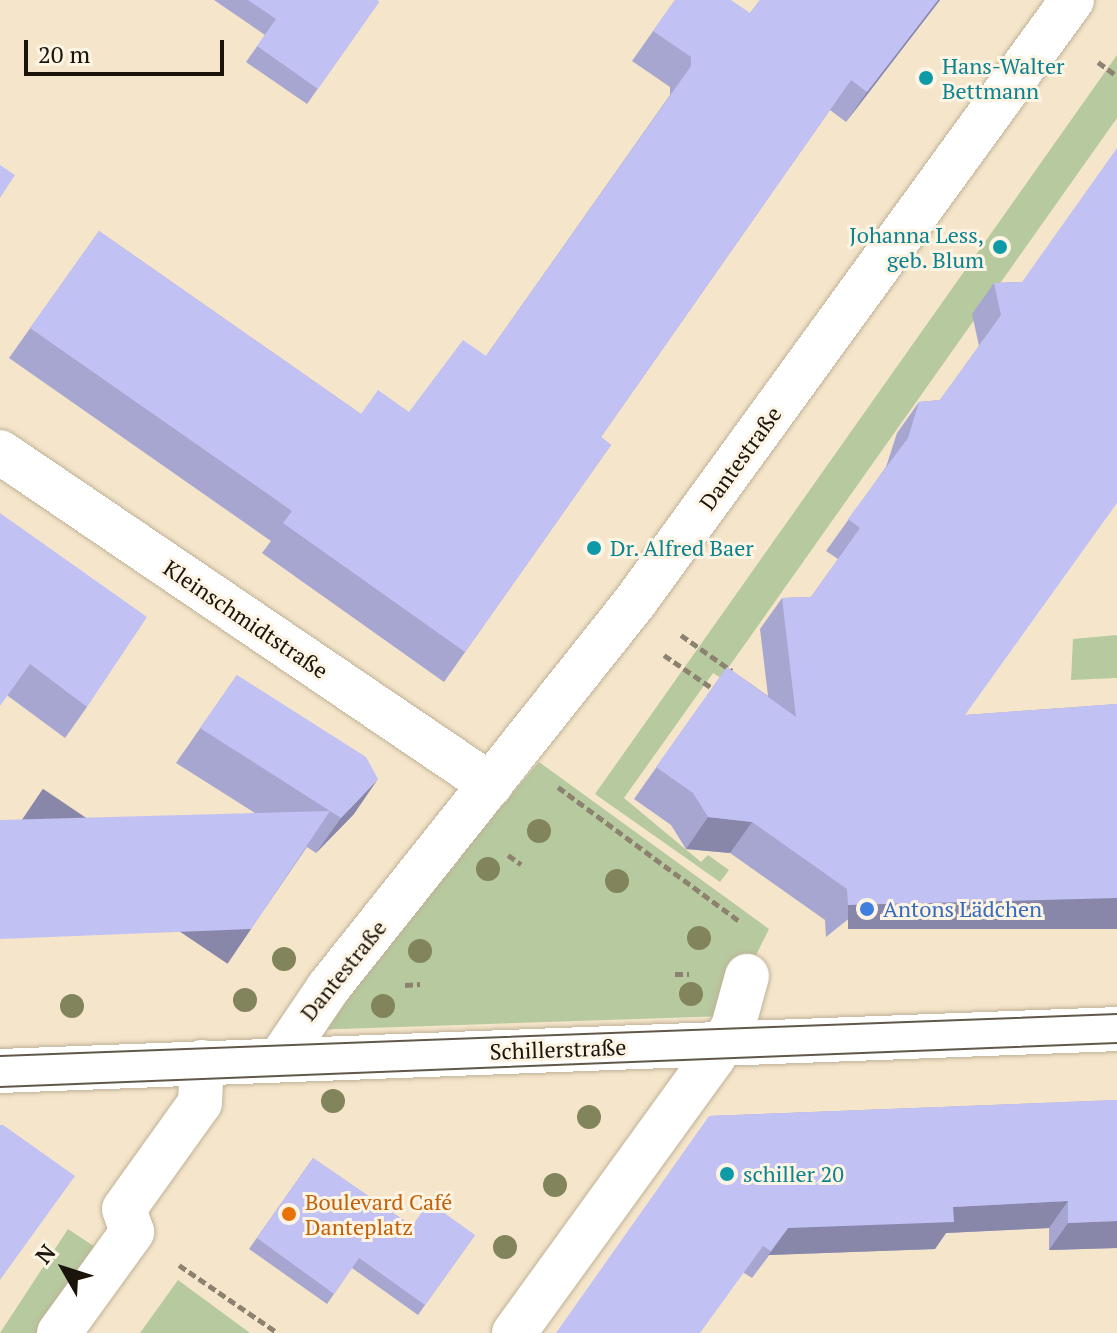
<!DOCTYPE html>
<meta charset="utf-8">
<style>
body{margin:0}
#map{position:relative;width:1117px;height:1333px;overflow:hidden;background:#f5e6cb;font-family:"PT Serif",serif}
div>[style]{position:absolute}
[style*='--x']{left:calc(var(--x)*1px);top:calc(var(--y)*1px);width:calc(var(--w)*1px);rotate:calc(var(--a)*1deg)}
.green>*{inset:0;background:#b7c99f}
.path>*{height:5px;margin-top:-2.5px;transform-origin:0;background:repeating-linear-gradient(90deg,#8d8270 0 8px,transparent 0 12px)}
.roads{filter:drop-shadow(0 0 2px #bfb197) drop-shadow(0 0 2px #bfb197)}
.street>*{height:44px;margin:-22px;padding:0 22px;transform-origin:22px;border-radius:22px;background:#fff}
.tram>*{height:2px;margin:-1px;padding:0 1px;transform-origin:1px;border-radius:1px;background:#615849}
.trees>*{width:24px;height:24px;margin:-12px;border-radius:50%;background:#82845b}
.wall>*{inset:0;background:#a7a6d1}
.shaded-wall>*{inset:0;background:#8887aa;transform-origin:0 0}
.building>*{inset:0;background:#c2c1f3}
.dots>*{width:22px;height:22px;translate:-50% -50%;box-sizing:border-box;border:4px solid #fdf4e4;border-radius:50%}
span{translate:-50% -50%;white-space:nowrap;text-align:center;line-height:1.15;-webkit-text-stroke:6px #fdf4e4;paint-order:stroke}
.culture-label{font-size:22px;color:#0d838f}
.left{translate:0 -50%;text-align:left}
.right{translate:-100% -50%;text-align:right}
.street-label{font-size:22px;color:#1a140b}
.shop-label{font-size:22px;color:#366cbe}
.food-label{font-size:22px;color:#c56008}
.north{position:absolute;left:24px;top:1229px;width:80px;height:80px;-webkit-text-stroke:6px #fdf4e4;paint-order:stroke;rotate:309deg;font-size:22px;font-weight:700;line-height:32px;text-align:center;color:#1a140b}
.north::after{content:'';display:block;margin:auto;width:28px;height:36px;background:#1a140b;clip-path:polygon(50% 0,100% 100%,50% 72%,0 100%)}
.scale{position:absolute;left:24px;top:40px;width:200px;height:36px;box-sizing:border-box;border:4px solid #1a140b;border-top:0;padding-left:10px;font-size:24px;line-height:28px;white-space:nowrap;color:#1a140b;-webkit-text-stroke:6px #fdf4e4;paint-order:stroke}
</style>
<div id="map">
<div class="green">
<div style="clip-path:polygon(1117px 55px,1117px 118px,721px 678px,713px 673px,624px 798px,701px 862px,708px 855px,729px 870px,720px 882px,595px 794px)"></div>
<div style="clip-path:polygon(1117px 635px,1117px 678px,1071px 680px,1073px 639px)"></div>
<div style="clip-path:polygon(539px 762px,769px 929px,726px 1016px,311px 1030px)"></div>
<div style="clip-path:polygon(68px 1229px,98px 1249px,38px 1333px,0 1333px)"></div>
<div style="clip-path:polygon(178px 1280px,250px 1333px,140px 1333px)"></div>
</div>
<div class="path">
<div style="--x:1098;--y:62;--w:24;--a:36"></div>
<div style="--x:681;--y:635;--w:62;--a:35.2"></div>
<div style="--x:664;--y:655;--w:62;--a:34.5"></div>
<div style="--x:558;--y:787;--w:225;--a:36.5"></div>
<div style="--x:508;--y:855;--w:16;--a:35"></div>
<div style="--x:675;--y:974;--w:14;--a:0"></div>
<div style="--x:405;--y:985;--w:15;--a:-4"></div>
<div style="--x:179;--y:1265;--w:120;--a:34.5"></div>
</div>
<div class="roads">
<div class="street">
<div style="--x:0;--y:452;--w:593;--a:34.15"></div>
<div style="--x:280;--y:1059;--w:86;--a:-55.9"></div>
<div style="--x:328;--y:988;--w:493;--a:-51.5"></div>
<div style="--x:635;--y:602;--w:744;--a:-54.02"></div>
<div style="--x:0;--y:1071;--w:1118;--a:-2.15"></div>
<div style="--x:59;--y:1333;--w:125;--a:-54.1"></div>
<div style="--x:132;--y:1232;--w:24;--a:-109"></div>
<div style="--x:124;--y:1209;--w:130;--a:-54.4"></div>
<div style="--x:200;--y:1103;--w:41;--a:-87.2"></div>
<div style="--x:514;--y:1333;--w:339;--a:-54.1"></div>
<div style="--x:713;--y:1058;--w:37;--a:-57"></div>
<div style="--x:733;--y:1027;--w:53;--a:-74.6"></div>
</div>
</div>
<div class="tram">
<div style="--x:0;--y:1056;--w:1118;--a:-2.15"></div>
<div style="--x:0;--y:1087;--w:1118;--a:-2.26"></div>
</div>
<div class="trees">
<div style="left:539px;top:831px"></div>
<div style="left:488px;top:869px"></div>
<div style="left:617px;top:881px"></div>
<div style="left:699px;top:938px"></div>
<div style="left:420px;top:951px"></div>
<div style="left:284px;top:959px"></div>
<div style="left:691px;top:994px"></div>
<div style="left:245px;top:1000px"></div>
<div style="left:72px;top:1006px"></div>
<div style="left:383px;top:1006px"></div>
<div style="left:333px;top:1101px"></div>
<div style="left:589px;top:1117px"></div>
<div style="left:555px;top:1185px"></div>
<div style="left:505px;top:1247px"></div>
</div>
<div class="wall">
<div style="clip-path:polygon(214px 0,377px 0,379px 2px,307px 104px,246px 62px,265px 35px)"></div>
<div style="clip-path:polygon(675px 0,750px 13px,760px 0,940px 0,846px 122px,830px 110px,601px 437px,611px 445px,444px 682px,262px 553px,271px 541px,9px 358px,99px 231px,361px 414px,409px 412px,486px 356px,670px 95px,670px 87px,632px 61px)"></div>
<div style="clip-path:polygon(1022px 282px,965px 715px,1117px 704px,826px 937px,825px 920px,730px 853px,686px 849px,671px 825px,634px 799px,727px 667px,768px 696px,760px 629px,782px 598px,811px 597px,838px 559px,826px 551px,886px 467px,897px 433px,919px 402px,940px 400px,979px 346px,972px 314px,994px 283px)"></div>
<div style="clip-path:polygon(0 513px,87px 707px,65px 738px,8px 696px)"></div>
<div style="clip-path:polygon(237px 675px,354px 814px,316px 853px,307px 847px,227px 964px,255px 813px,176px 763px)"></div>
<div style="clip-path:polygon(1117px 1100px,1117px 1248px,1049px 1250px,1049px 1228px,946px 1233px,935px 1249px,769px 1255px,752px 1278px,744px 1273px,709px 1116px)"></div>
<div style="clip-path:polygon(313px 1158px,412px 1226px,475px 1235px,418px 1315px,352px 1268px,327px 1304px,249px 1249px)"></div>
</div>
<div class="shaded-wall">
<div style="clip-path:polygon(938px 0,940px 0,846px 122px,867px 92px)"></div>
<div style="clip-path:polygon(378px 779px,354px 814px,316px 853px,341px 818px)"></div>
<div style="clip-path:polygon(708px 817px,752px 822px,730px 853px,686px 849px)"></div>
<div style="left:1117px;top:898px;width:31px;height:269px;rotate:90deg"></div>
<div style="left:251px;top:929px;width:42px;height:251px;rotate:124deg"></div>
<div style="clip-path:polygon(1068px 1201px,1049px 1228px,946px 1233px,935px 1249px,769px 1255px,752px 1278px,788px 1228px,953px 1207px)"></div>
<div style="clip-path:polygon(1117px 1221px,1117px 1248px,1049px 1250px,1068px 1223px)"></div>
</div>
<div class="building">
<div style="clip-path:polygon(248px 0,377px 0,379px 2px,318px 89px,257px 46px,276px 19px)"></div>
<div style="clip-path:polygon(675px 0,731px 0,750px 13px,760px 0,938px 0,867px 92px,851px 80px,601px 437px,611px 445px,465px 652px,283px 523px,292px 511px,30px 328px,99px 231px,361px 414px,378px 390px,409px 412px,463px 340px,486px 356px,691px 66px,691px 57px,653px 31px)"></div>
<div style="clip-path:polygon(1117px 148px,1117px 503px,965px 715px,1117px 704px,1117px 898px,848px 905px,847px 889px,752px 822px,708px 817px,693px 793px,656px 767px,727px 667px,796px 717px,782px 598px,811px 597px,860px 528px,848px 519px,908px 438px,919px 402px,940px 400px,1001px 315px,994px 283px,1022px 282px)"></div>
<div style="clip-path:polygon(0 165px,15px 175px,0 198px)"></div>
<div style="clip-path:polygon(0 513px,147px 617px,87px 707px,30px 664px,0 706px)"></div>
<div style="clip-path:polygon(237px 675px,366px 757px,378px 779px,341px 818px,200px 728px)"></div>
<div style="clip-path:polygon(330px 811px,251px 929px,0 939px,0 820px)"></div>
<div style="clip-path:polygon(1117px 1100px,1117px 1221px,1068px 1223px,1068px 1201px,953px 1207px,954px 1222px,788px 1228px,771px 1251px,763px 1246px,700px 1333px,556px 1333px,709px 1116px)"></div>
<div style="clip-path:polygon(0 1125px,3px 1125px,75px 1176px,0 1280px)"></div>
<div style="clip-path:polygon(313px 1158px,412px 1226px,429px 1202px,475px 1235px,425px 1305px,359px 1258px,334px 1294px,257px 1238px)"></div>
</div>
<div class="dots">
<div style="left:926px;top:78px;background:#0f9aa8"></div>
<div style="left:1000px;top:247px;background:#0f9aa8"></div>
<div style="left:594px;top:548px;background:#0f9aa8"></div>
<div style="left:867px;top:909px;background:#3f7fe0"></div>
<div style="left:727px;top:1174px;background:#0f9aa8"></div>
<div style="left:289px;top:1214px;background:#e8710a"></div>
</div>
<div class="culture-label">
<span class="left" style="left:942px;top:78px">Hans-Walter<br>Bettmann</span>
<span class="right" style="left:984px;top:247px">Johanna Less,<br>geb. Blum</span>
<span class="left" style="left:610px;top:548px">Dr. Alfred Baer</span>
<span class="left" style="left:743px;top:1174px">schiller 20</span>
</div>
<div class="street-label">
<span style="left:740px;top:458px;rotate:-54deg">Dantestraße</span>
<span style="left:246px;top:619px;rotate:34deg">Kleinschmidtstraße</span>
<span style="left:343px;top:970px;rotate:-51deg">Dantestraße</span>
<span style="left:558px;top:1049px;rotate:-2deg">Schillerstraße</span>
</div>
<div class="shop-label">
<span class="left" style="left:883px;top:909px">Antons Lädchen</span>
</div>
<div class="food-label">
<span class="left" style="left:305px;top:1214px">Boulevard Café<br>Danteplatz</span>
</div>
<div class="north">N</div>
<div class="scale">20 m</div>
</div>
